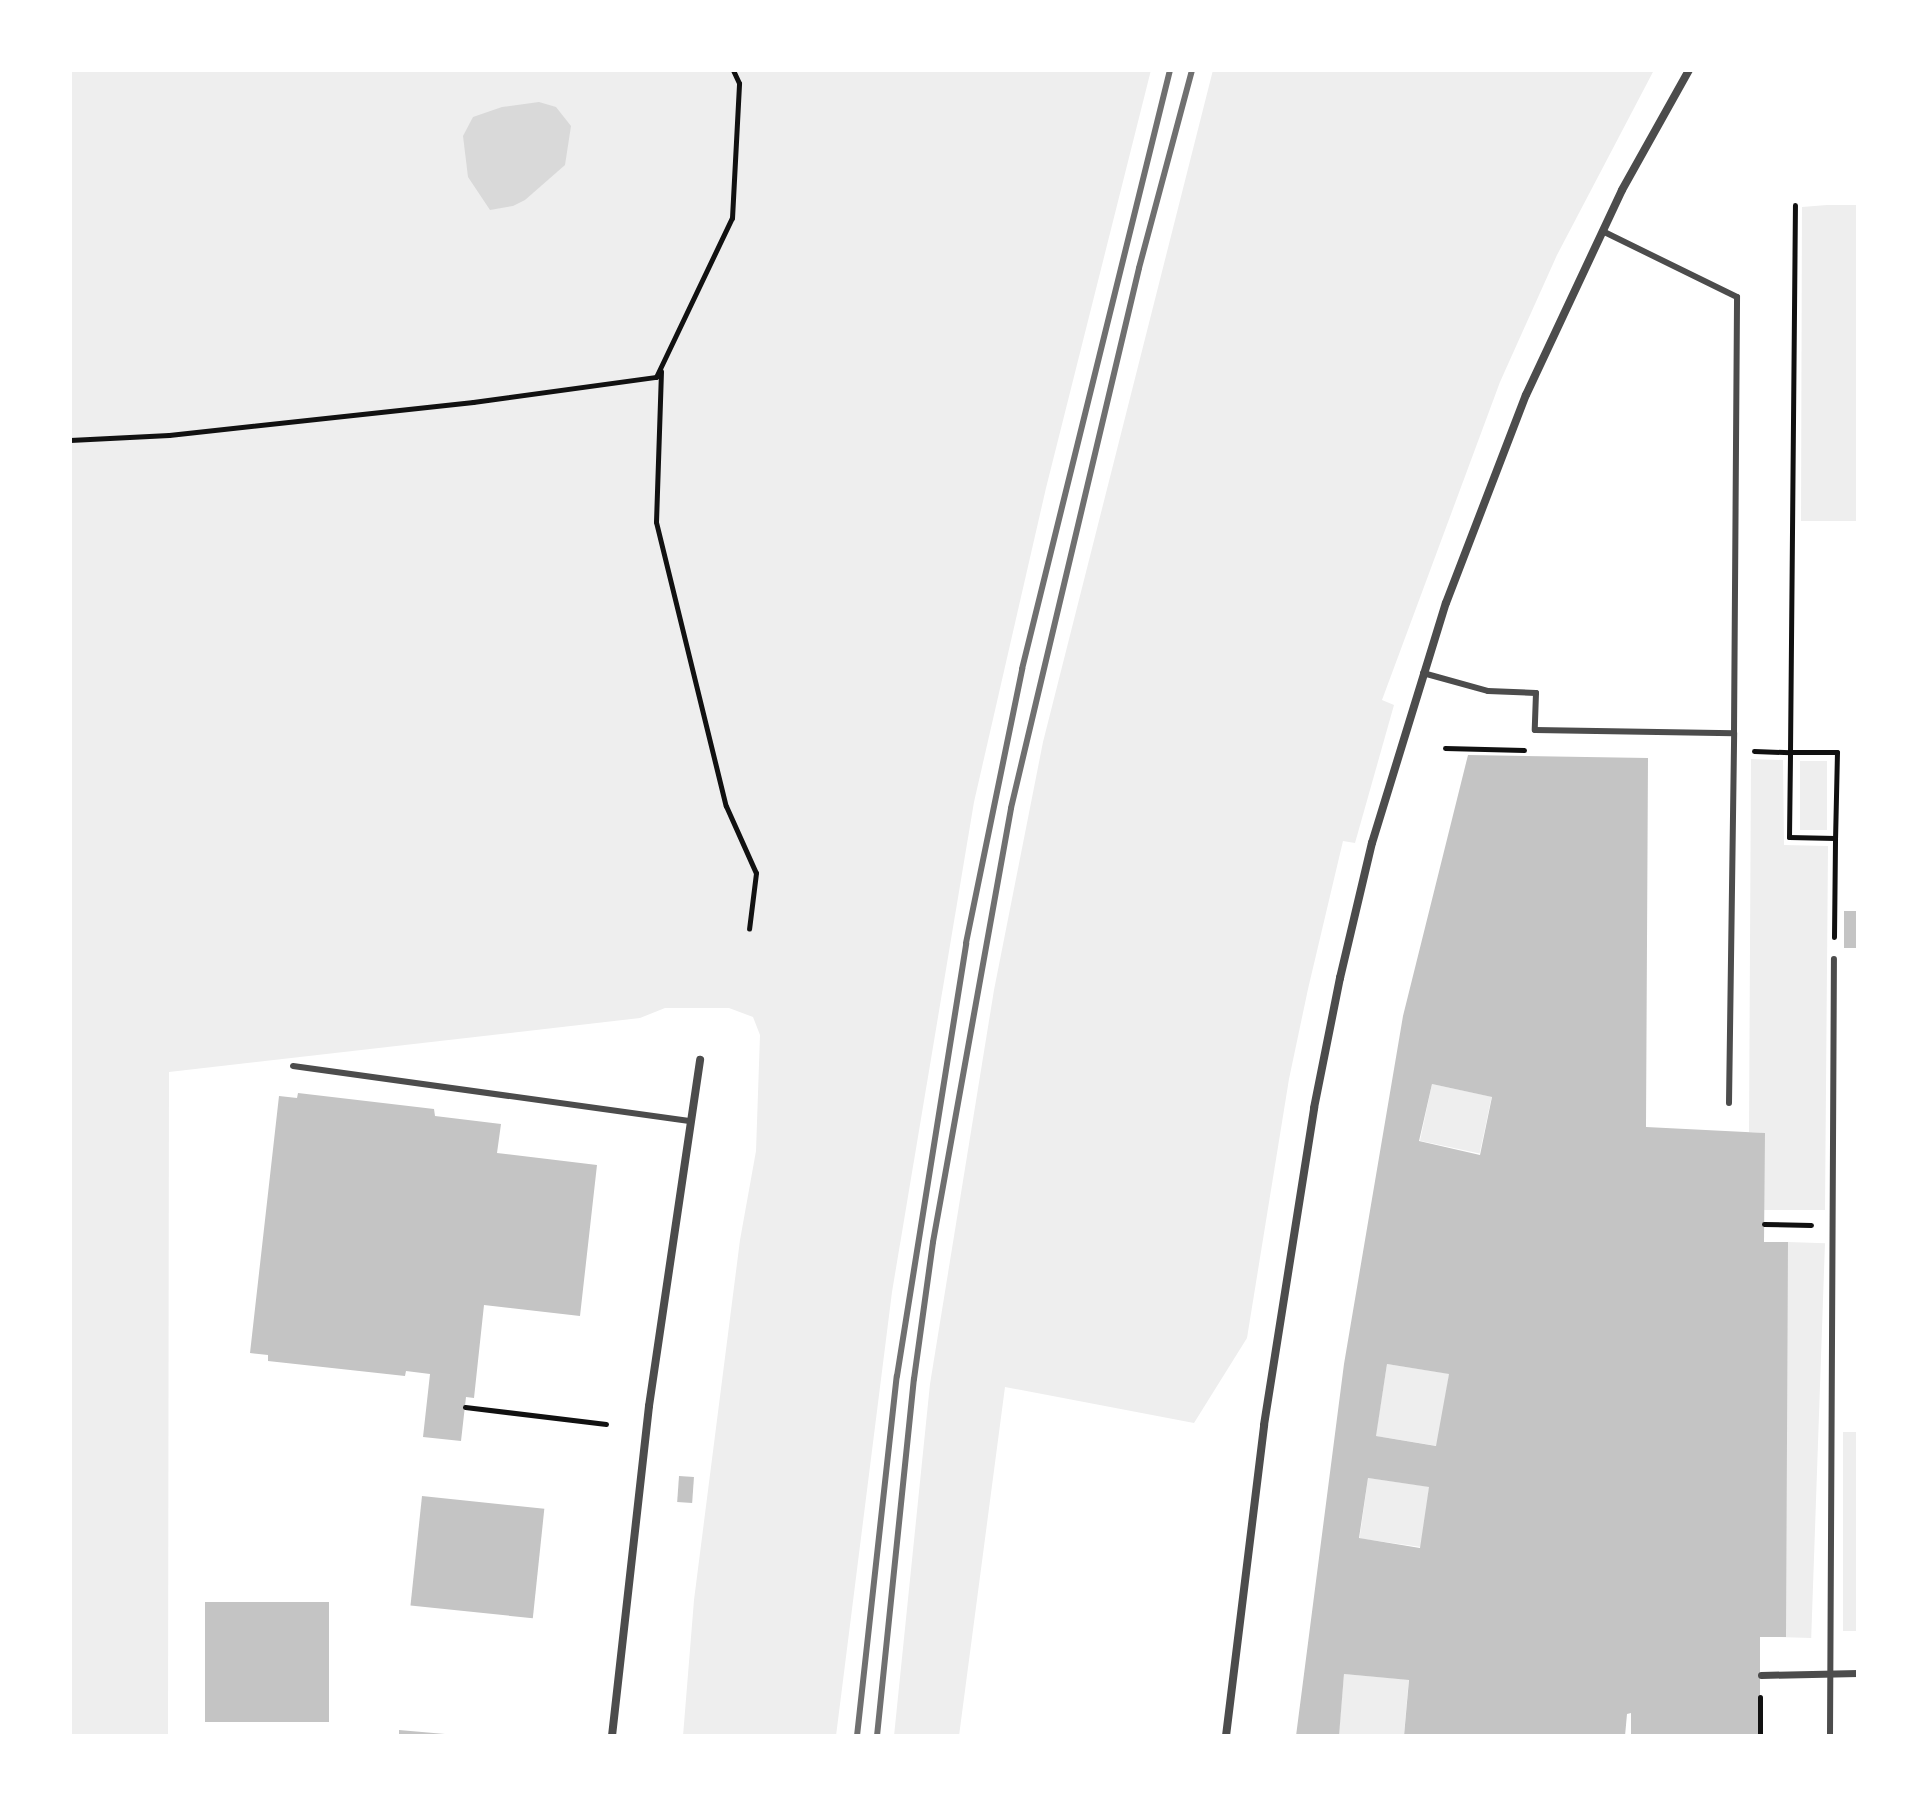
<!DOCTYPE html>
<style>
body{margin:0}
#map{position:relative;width:1928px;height:1806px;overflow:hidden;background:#fff;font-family:"Fira Sans",sans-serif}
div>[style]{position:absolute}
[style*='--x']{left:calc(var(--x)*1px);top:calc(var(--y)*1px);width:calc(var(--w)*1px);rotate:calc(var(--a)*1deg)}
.green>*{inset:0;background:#eee;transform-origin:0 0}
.water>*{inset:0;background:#d9d9d9}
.building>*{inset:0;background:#c4c4c4;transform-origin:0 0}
.path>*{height:5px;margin:-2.5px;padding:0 2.5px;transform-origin:2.5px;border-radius:2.5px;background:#111}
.service>*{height:6px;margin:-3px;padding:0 3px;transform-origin:3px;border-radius:3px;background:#4c4c4c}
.pedestrian>*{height:7px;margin:-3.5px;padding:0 3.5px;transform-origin:3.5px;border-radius:3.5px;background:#4c4c4c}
.minor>*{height:8px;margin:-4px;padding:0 4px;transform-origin:4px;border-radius:4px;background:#4c4c4c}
.rail>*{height:6px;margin:-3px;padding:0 3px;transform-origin:3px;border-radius:3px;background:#707070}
span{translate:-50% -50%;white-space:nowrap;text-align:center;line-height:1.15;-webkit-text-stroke:7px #fff;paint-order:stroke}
.frame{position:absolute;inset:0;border:72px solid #fff;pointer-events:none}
</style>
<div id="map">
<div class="green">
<div style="clip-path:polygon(70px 70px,1151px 70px,1046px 488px,974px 802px,892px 1292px,836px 1736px,683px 1736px,694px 1600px,740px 1240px,756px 1151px,760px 1035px,753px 1017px,729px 1008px,665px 1008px,640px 1018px,169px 1072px,168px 1736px,70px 1736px)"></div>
<div style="clip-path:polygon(1213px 70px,1654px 70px,1557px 255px,1500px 382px,1382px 700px,1394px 705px,1355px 843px,1343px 841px,1308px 989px,1289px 1079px,1247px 1338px,1194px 1423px,1005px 1387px,959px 1736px,894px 1736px,930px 1384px,994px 990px,1043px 742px)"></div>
<div style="clip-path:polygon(1827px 205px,1858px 205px,1858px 521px,1801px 521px,1802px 207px)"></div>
<div style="clip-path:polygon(1751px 759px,1783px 760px,1784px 845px,1828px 846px,1825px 1210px,1764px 1210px,1764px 1133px,1749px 1132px)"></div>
<div style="left:1800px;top:761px;width:27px;height:69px"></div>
<div style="left:1432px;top:1084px;width:61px;height:58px;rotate:12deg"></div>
<div style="left:1788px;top:1242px;width:37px;height:395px;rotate:2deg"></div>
<div style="left:1387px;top:1364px;width:63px;height:73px;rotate:9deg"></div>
<div style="left:1843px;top:1432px;width:15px;height:199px"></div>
<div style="left:1368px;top:1478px;width:62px;height:61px;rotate:8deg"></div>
<div style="left:1344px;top:1674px;width:65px;height:62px;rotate:5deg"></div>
</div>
<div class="water">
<div style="clip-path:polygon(539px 102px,556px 107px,571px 126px,565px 165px,525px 200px,513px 206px,490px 210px,468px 177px,463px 136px,473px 117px,502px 107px)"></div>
</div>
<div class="building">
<div style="clip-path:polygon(evenodd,1468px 755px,1648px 758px,1646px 1127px,1765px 1133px,1764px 1242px,1788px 1242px,1786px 1637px,1760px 1637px,1760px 1736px,1631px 1736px,1631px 1713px,1627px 1714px,1625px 1736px,1404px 1736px,1409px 1680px,1344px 1674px,1339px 1736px,1296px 1736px,1344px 1364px,1403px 1016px,1468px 755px,1432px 1084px,1492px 1097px,1480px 1155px,1419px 1141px,1432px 1084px,1468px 755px,1387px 1364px,1449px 1374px,1436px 1446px,1376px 1436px,1387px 1364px,1468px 755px,1368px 1478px,1429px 1487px,1420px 1548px,1359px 1538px,1368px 1478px)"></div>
<div style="left:1844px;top:911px;width:14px;height:37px"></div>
<div style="clip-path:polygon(298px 1093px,434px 1109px,435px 1116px,501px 1124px,497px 1153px,597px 1165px,580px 1316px,484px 1305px,474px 1398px,466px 1397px,461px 1441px,423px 1437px,430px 1374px,406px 1371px,405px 1376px,268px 1361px,268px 1355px,250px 1353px,279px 1096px,297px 1098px)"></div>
<div style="left:679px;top:1476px;width:15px;height:26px;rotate:4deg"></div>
<div style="left:422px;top:1496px;width:123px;height:110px;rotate:6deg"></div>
<div style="left:205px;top:1602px;width:124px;height:120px"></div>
<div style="clip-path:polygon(399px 1730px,445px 1734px,445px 1736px,399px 1736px)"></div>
</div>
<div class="path">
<div style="--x:661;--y:371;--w:151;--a:91.9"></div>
<div style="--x:656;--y:522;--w:292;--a:76.2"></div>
<div style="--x:726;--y:806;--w:73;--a:65.9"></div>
<div style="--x:756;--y:873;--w:56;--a:97.1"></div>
<div style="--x:70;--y:440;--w:99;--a:-2.9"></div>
<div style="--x:169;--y:435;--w:306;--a:-6.2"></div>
<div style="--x:473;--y:402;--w:185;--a:-7.8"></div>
<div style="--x:656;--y:377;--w:176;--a:-64.5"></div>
<div style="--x:732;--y:218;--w:135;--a:-87"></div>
<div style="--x:739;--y:83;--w:14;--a:-115"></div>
<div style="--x:1445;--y:748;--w:79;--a:1.5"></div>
<div style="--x:1754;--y:751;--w:36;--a:2"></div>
<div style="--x:1790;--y:752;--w:547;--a:-89.48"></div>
<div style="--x:1834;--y:937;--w:99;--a:-89.4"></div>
<div style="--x:1835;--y:838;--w:46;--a:-178.8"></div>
<div style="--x:1789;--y:837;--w:85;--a:-89.3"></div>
<div style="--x:1790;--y:752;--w:47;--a:0"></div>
<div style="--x:1837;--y:752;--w:86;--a:91.3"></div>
<div style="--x:1764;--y:1224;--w:47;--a:1.2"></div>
<div style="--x:465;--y:1407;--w:142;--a:6.9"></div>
<div style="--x:1760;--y:1736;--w:39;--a:-90"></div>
</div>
<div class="service">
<div style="--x:1423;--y:673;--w:67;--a:15.5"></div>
<div style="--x:1488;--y:691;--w:48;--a:2.4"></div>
<div style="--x:1536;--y:693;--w:37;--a:92"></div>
<div style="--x:1535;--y:730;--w:199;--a:0.9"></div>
<div style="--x:1734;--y:733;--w:436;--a:-89.6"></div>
<div style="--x:1737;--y:297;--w:150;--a:-153.9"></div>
<div style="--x:293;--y:1066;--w:402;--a:7.9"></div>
<div style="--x:1729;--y:1103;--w:370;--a:-89.2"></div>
<div style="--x:1830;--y:1736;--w:777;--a:-89.71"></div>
</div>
<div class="pedestrian">
<div style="--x:1761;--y:1675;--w:97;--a:-1.2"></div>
</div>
<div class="minor">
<div style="--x:612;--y:1736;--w:332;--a:-83.6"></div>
<div style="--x:649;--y:1406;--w:350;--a:-81.6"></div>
<div style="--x:1226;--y:1736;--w:313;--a:-83"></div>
<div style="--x:1264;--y:1425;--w:321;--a:-81"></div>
<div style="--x:1314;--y:1108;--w:133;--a:-78.7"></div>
<div style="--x:1340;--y:978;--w:139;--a:-76.7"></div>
<div style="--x:1372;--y:843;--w:251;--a:-72.9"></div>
<div style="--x:1446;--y:603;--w:223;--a:-69"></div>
<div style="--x:1526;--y:395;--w:226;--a:-64.9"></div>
<div style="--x:1622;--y:190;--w:137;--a:-60.8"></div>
</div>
<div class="rail">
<div style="--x:857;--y:1736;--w:362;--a:-83.7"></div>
<div style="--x:897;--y:1376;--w:438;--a:-80.9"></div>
<div style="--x:966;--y:943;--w:280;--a:-78.4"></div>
<div style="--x:1022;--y:669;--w:617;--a:-76.12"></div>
<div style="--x:877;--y:1736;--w:359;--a:-84.1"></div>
<div style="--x:914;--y:1379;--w:138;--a:-82.1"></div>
<div style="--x:933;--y:1242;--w:441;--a:-79.8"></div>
<div style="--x:1011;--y:808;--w:555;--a:-76.66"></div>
<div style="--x:1139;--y:268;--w:205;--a:-75"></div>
</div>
<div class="frame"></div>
</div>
